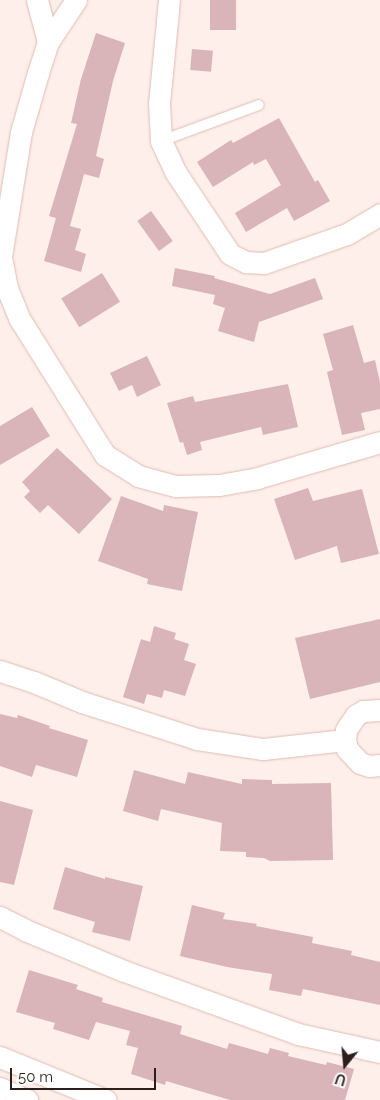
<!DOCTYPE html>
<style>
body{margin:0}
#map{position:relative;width:380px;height:1100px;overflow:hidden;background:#feefeb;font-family:Raleway,sans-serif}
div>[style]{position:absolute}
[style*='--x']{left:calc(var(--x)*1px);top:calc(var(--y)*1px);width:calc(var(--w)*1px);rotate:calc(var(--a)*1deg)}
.building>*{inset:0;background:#d9b4b9;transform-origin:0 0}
.roads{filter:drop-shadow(0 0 1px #debcb1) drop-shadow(0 0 1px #debcb1)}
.lane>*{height:10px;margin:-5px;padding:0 5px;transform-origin:5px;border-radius:5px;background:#fff}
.street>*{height:21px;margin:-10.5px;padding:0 10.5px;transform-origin:10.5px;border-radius:10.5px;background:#fff}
span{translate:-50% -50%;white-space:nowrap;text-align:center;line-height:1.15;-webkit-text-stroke:4px #fff;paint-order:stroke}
.north{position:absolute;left:320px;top:1040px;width:50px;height:50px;-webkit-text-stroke:4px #fff;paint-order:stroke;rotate:197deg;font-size:14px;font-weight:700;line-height:20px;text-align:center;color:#2c1f1b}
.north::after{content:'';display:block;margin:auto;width:18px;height:22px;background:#2c1f1b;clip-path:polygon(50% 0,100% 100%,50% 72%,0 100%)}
.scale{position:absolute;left:10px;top:1068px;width:146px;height:22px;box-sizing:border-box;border:2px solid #2c1f1b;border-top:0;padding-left:6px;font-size:15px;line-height:18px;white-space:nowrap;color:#2c1f1b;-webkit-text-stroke:4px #fff;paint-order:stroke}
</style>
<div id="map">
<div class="building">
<div style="left:210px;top:0;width:26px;height:30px"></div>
<div style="clip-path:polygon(96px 33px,125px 43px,113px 81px,96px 156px,104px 159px,99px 178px,84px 174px,70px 226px,81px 229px,75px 250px,86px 254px,81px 272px,44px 261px,56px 218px,49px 216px,77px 124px,71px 123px,81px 79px)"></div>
<div style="left:192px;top:49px;width:21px;height:21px;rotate:5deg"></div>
<div style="clip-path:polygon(279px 118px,315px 182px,318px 180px,330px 201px,294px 221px,287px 208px,246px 232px,235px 213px,281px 185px,266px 159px,254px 165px,253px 162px,213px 187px,197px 162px,231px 140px,233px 143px)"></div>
<div style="left:151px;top:211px;width:37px;height:17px;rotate:54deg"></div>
<div style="clip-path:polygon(175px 268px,215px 276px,214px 278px,270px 294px,315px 278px,323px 299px,259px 322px,254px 342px,218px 331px,225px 308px,213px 304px,215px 295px,172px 286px)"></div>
<div style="left:102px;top:273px;width:34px;height:48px;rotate:58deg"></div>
<div style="clip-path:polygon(353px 325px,364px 363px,375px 360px,380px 382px,380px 409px,361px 413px,365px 430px,342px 435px,327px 372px,333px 370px,323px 334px)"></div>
<div style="clip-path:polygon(147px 356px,161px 385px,137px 397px,132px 385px,119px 391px,110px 373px)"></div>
<div style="clip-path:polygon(288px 384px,298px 427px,263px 435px,261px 427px,200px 442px,202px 450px,187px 455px,183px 442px,180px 443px,167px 403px,193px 396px,195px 402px)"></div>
<div style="clip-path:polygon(32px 407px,50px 436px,0 465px,0 426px)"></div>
<div style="clip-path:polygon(57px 448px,112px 499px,79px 534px,48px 505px,40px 513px,24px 497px,30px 491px,22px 482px)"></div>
<div style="clip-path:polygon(308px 488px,313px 501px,362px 489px,379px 554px,341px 563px,337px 546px,295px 560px,274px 499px)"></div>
<div style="clip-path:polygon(121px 496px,163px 511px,164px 505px,198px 512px,182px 591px,147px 584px,148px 579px,98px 561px)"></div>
<div style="clip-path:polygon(380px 619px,380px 682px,310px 699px,295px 638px)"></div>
<div style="clip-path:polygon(154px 626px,176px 633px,174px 639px,189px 644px,184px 660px,196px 664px,185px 696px,164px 690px,162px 698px,147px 694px,144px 704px,123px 697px,141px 639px,150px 642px)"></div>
<div style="clip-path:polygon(0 714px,17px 718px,18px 715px,50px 726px,49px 728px,88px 740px,77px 777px,36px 765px,32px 777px,0 766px)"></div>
<div style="clip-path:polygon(134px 770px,185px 784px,188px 772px,242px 784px,242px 779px,272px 780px,272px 784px,331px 783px,333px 860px,270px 861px,264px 858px,246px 857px,246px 852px,220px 851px,222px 823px,161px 809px,158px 821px,123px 811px)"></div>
<div style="clip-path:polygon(0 801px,33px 810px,14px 885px,0 882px)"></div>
<div style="clip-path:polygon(65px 867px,105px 879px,105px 877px,143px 886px,130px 941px,92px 932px,95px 922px,53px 909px)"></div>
<div style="clip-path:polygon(192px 905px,225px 913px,223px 919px,257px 924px,256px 926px,313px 937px,312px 943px,352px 951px,351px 955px,380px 962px,380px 1005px,303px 989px,301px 996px,269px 990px,272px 974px,227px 967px,180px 956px)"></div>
<div style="clip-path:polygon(29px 970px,78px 985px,76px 989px,103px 998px,102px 1002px,182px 1026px,180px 1034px,227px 1049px,229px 1043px,268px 1054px,270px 1048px,289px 1053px,288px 1056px,326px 1065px,327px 1062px,354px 1069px,345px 1100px,230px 1100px,166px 1081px,165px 1085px,131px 1074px,138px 1048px,126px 1045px,130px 1031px,96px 1022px,89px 1040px,53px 1029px,55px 1023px,16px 1012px)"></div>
</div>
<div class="roads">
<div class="lane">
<div style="--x:161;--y:141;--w:104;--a:-20.2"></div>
</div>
<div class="street">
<div style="--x:37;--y:0;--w:43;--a:75.3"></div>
<div style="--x:76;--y:0;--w:50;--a:123.7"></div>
<div style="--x:48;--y:42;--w:33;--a:108"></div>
<div style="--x:38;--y:73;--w:61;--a:106.1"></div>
<div style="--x:21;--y:132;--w:127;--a:99.1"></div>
<div style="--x:1;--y:257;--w:32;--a:79"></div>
<div style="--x:7;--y:288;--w:32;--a:68"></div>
<div style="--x:19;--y:318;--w:162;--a:57.9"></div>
<div style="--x:105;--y:455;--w:39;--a:32"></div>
<div style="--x:138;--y:476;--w:39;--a:15"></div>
<div style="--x:176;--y:486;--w:43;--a:-1.3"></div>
<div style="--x:219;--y:485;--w:39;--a:-10"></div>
<div style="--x:257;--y:478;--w:128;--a:-16.3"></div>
<div style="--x:169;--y:0;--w:103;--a:95.5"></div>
<div style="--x:159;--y:103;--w:38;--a:87"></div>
<div style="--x:161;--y:141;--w:35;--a:65"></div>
<div style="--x:176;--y:173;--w:97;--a:56.3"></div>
<div style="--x:230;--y:254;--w:18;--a:27"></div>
<div style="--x:246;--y:262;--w:18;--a:3"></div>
<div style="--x:264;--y:263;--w:88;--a:-19.3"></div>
<div style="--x:347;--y:234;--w:39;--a:-31"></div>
<div style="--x:0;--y:671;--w:36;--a:18"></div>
<div style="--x:34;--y:682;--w:52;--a:22.6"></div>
<div style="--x:82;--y:702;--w:121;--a:17.8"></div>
<div style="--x:197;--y:739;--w:67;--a:8.6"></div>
<div style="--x:263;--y:749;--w:82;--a:-6.3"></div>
<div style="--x:380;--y:710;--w:17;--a:177"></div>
<div style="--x:363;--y:711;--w:8;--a:150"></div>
<div style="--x:356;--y:715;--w:18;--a:124"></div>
<div style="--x:346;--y:730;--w:10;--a:96"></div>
<div style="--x:345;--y:740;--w:9;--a:77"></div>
<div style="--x:347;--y:749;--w:19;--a:47"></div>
<div style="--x:360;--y:763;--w:9;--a:18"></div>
<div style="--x:369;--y:766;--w:11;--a:-5"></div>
<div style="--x:0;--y:917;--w:28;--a:27"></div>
<div style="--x:25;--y:930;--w:107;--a:22.5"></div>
<div style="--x:124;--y:971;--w:185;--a:19.9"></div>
<div style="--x:298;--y:1034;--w:84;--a:12.4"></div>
<div style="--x:0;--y:1057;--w:114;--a:22.1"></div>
<div style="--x:0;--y:1088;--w:30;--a:24"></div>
</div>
</div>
<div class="north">U</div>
<div class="scale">50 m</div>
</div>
